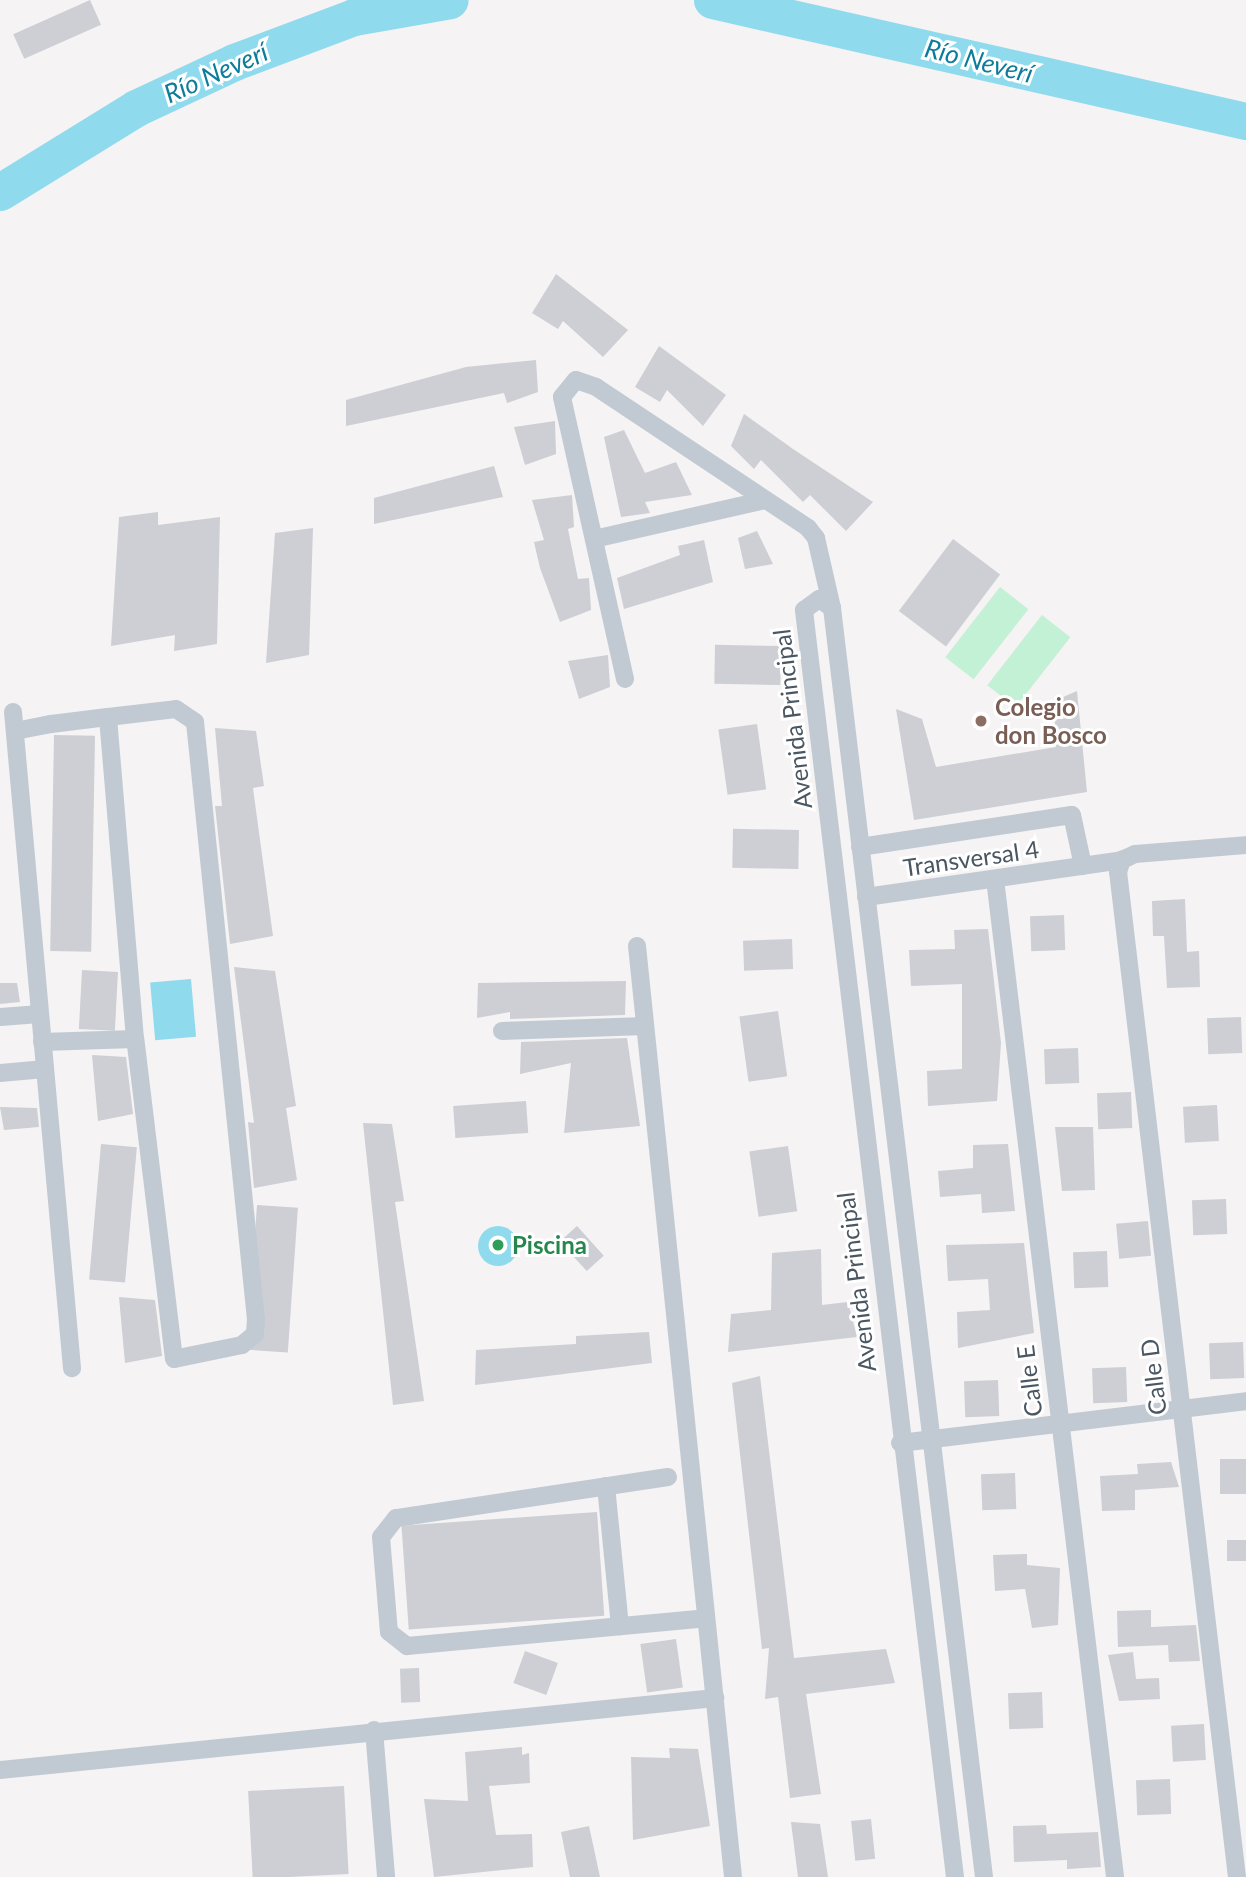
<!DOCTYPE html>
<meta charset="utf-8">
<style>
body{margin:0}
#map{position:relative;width:1246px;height:1877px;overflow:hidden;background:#f5f3f3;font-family:Lato,sans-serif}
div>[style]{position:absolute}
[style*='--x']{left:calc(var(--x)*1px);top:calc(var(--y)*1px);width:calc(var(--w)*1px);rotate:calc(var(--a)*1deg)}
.green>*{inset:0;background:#c3f1d5;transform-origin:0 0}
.water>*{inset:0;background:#90daee;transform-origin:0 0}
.round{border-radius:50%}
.river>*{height:37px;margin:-18.5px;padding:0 18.5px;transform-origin:18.5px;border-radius:18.5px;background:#90daee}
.building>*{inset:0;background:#cdcfd5;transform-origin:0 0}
.minor>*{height:18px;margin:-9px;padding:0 9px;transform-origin:9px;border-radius:9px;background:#c1cad2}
.dots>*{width:19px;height:19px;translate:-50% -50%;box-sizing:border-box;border:4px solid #fff;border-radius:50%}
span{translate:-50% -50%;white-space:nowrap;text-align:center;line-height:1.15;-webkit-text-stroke:6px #fff;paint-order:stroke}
.education-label{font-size:24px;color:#785e54;font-weight:700}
.left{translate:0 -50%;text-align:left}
.street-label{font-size:24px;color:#4a5661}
.leisure-label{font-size:24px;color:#27864d;font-weight:700}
.water-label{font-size:26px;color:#0c7c9b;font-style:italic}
</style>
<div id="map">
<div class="green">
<div style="left:1000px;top:587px;width:36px;height:89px;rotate:38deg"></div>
<div style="left:1042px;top:615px;width:36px;height:89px;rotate:38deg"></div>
</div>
<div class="water">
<div style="left:191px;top:979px;width:58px;height:41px;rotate:85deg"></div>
<div class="round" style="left:478px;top:1226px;width:40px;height:40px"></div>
</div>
<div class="river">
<div style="--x:712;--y:0;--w:548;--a:12.77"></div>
<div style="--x:0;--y:192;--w:160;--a:-31.7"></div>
<div style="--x:136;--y:108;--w:108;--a:-25.1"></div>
<div style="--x:234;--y:62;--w:128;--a:-20.6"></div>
<div style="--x:354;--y:17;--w:97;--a:-10"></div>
</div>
<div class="building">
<div style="left:90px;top:0;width:27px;height:84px;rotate:66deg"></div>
<div style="clip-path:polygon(556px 274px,628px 330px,603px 357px,563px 321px,558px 329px,532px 313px)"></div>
<div style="clip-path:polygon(659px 346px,726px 395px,703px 426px,667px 390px,660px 402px,635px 387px)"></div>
<div style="clip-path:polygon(536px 360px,538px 392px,507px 403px,504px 393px,346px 426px,346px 400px,466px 367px)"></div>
<div style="clip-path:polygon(744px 414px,793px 449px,873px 502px,846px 531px,810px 495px,803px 502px,761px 460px,754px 469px,731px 446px)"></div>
<div style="clip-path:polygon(555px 421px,556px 454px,525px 465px,514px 427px)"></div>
<div style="clip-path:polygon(624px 430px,645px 473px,676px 462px,692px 495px,645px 502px,650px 513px,621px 517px,604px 437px)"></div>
<div style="clip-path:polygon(494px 466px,503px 497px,374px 524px,374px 498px)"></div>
<div style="clip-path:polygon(572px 495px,574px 527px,568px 529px,578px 579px,589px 578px,591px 610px,560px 622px,540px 568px,534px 542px,544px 540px,532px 500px)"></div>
<div style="clip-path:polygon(158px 512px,158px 525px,220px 517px,217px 644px,174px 651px,175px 635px,111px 646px,119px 517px)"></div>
<div style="clip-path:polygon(313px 528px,309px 655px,266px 663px,275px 533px)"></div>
<div style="clip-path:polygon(757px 531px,773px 564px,745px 569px,738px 538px)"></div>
<div style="left:953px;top:539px;width:59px;height:90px;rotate:37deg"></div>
<div style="clip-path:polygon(704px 540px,713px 582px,624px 609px,617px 578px,680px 555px,678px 546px)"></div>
<div style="left:781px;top:646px;width:39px;height:66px;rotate:91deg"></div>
<div style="clip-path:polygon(608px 655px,610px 687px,579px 699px,568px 661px)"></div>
<div style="clip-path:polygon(1077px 691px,1087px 792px,914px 820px,896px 709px,922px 719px,936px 767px,1056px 747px,1054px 701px)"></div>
<div style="left:757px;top:724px;width:66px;height:39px;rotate:82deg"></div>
<div style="clip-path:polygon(215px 728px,256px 731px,264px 786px,253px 788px,273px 936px,230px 944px,215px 806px,222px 806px)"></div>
<div style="left:54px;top:735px;width:41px;height:216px;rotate:1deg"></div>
<div style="left:799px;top:830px;width:39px;height:66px;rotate:91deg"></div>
<div style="clip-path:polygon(1185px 899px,1187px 952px,1199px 951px,1200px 987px,1167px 988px,1164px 936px,1153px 936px,1152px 901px)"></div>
<div style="left:1064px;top:915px;width:35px;height:34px;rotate:88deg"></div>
<div style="clip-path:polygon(988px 929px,1001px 1043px,997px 1101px,928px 1106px,927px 1071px,962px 1069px,962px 984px,911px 986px,909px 950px,955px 949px,954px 930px)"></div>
<div style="left:792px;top:939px;width:30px;height:49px;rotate:88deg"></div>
<div style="clip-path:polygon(234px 967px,275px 971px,296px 1106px,286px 1108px,297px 1180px,254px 1188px,248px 1122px,254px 1123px)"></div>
<div style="left:82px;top:970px;width:36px;height:59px;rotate:3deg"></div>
<div style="clip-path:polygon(626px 981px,625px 1015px,510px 1019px,510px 1012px,477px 1018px,478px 983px)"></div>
<div style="clip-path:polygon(0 983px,17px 983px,20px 1002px,0 1004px)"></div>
<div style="left:778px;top:1011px;width:66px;height:39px;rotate:82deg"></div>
<div style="left:1241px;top:1017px;width:36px;height:34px;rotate:88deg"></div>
<div style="clip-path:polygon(627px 1038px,640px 1126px,564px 1133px,571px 1063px,520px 1074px,521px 1042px)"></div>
<div style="left:1078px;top:1048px;width:35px;height:34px;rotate:88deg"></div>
<div style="clip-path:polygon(92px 1055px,126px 1057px,133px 1114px,98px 1121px)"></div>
<div style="left:1131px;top:1092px;width:36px;height:34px;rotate:88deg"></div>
<div style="left:526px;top:1101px;width:32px;height:73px;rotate:86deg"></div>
<div style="left:1217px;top:1105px;width:36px;height:34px;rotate:87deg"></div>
<div style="clip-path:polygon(0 1107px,37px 1108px,39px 1127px,4px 1130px)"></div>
<div style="clip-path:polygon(363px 1123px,392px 1124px,404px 1201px,395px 1202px,424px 1401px,393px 1405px)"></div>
<div style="clip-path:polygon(1055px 1127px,1093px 1127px,1095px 1190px,1062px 1191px)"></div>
<div style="left:101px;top:1144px;width:36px;height:136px;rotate:5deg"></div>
<div style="clip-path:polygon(1008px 1144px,1015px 1211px,982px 1213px,981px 1194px,940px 1197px,938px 1171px,973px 1168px,973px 1145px)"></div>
<div style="left:788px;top:1146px;width:66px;height:39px;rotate:82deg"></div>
<div style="left:1226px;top:1199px;width:35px;height:34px;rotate:88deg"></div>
<div style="left:257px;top:1205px;width:41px;height:145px;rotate:4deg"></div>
<div style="left:1148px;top:1221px;width:35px;height:32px;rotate:85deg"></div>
<div style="left:577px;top:1226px;width:40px;height:23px;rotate:48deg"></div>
<div style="clip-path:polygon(1024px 1243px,1034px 1333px,958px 1348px,957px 1312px,990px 1310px,988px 1279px,948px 1281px,946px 1245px)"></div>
<div style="clip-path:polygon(821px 1249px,822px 1305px,848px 1302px,857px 1337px,728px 1352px,731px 1314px,771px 1310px,772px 1253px)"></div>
<div style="left:1107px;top:1251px;width:36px;height:34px;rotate:88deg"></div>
<div style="clip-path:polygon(119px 1297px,155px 1300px,162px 1356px,125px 1363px)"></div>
<div style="clip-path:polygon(649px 1332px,652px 1363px,475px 1385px,476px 1350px,576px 1344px,576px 1336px)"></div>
<div style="left:1243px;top:1342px;width:36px;height:34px;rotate:88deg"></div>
<div style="left:1126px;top:1367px;width:35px;height:34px;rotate:88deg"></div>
<div style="clip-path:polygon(760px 1376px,794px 1658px,886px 1649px,895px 1683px,806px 1694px,821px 1794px,790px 1798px,778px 1697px,765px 1699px,769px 1648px,762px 1649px,732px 1383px)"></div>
<div style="left:998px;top:1380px;width:36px;height:34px;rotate:88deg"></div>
<div style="left:1246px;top:1459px;width:35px;height:26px;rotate:90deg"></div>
<div style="clip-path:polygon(1171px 1462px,1179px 1487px,1135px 1490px,1135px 1510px,1102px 1511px,1100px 1476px,1138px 1474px,1137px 1464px)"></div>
<div style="left:1015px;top:1473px;width:36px;height:34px;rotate:88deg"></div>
<div style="left:597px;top:1512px;width:104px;height:196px;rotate:86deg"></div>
<div style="left:1246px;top:1540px;width:21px;height:19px;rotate:90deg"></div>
<div style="clip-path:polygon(1027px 1554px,1027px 1565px,1060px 1568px,1058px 1625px,1032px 1628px,1025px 1589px,995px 1591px,993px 1555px)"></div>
<div style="clip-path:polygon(1151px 1610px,1151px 1627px,1196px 1625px,1200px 1661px,1169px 1662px,1168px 1645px,1118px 1647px,1117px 1611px)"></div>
<div style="left:676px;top:1639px;width:49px;height:36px;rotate:82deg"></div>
<div style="left:525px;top:1651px;width:35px;height:34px;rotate:20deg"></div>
<div style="clip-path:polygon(1133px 1652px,1136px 1679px,1159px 1678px,1160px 1699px,1119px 1701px,1108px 1655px)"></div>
<div style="left:419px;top:1668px;width:34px;height:19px;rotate:88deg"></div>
<div style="left:1042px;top:1692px;width:36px;height:34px;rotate:88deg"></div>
<div style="left:1204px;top:1724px;width:36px;height:33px;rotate:87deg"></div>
<div style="clip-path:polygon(522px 1747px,522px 1755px,529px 1753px,530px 1783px,489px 1786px,496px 1835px,532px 1834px,533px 1867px,434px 1877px,424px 1799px,468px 1801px,465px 1752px)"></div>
<div style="clip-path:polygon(669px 1748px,698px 1749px,710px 1826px,633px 1840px,631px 1757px,670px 1758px)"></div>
<div style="left:1170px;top:1779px;width:35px;height:34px;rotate:88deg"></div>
<div style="left:344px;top:1786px;width:88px;height:96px;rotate:87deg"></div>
<div style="left:871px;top:1819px;width:40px;height:20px;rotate:84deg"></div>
<div style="clip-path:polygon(791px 1822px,820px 1824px,828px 1877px,798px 1877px)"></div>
<div style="clip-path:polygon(1046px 1825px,1047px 1834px,1098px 1832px,1101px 1867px,1067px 1869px,1067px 1860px,1014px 1862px,1013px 1826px)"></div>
<div style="clip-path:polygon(589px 1826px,600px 1877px,570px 1877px,561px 1832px)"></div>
</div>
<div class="minor">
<div style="--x:594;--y:539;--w:176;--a:-12.8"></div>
<div style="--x:625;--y:679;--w:289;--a:-102.6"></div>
<div style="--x:562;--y:397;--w:22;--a:-51"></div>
<div style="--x:576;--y:380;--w:21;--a:19"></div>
<div style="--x:596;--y:387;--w:255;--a:33.6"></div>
<div style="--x:808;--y:528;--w:13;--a:51"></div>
<div style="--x:816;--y:538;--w:72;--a:77.1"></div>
<div style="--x:13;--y:712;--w:659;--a:84.86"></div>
<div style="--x:15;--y:731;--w:37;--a:-11"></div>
<div style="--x:51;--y:724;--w:57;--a:-7"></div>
<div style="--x:108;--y:717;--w:68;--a:-6.7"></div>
<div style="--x:176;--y:709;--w:23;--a:34"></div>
<div style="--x:195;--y:722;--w:600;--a:84.17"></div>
<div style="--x:256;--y:1319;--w:15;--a:94"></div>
<div style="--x:255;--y:1334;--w:17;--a:140"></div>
<div style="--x:242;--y:1345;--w:69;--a:168.4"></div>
<div style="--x:174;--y:1359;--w:322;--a:-96.9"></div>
<div style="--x:135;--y:1039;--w:323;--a:-94.8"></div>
<div style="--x:860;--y:847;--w:214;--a:-8.6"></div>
<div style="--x:1072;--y:815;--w:52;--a:77.8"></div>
<div style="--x:995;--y:879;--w:1005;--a:83.14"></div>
<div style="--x:866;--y:897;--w:259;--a:-8.2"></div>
<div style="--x:637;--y:946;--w:936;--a:84.11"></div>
<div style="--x:0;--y:1017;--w:40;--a:-4.3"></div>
<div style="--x:502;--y:1031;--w:143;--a:-2"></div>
<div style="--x:42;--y:1042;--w:93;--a:-1.8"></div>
<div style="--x:0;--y:1073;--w:45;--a:-5.1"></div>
<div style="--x:900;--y:1443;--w:349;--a:-6.9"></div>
<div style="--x:668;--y:1477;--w:275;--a:171.4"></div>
<div style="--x:396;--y:1518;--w:24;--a:128"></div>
<div style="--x:381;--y:1537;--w:95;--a:85.2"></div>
<div style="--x:389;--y:1632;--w:23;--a:38"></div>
<div style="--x:407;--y:1646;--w:300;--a:-5.3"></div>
<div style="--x:606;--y:1486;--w:141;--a:84.3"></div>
<div style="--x:374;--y:1730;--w:147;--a:85.3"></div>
<div style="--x:0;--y:1770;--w:719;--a:-5.75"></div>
<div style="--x:955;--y:1877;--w:1276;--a:-96.8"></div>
<div style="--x:804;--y:610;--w:19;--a:-36"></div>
<div style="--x:819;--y:599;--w:16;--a:35"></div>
<div style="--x:832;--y:608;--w:1278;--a:83.17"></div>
<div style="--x:1237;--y:1877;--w:1012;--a:-96.75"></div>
<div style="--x:1118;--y:872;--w:13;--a:-72"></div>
<div style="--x:1122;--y:860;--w:14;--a:-25"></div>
<div style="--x:1135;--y:854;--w:111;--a:-4.6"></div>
</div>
<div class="dots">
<div style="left:981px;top:721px;background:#8d6e63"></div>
<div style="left:498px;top:1245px;background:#2e9e5b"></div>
</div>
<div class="education-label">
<span class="left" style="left:995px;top:721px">Colegio<br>don Bosco</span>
</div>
<div class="street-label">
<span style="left:792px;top:719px;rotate:-97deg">Avenida Principal</span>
<span style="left:971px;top:858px;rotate:-8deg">Transversal 4</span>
<span style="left:856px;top:1282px;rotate:-97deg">Avenida Principal</span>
<span style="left:1153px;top:1377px;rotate:-97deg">Calle D</span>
<span style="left:1029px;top:1381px;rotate:-97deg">Calle E</span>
</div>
<div class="leisure-label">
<span class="left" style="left:512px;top:1245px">Piscina</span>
</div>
<div class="water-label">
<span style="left:979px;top:61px;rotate:14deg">Río Neverí</span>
<span style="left:216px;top:73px;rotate:-24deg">Río Neverí</span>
</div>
</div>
